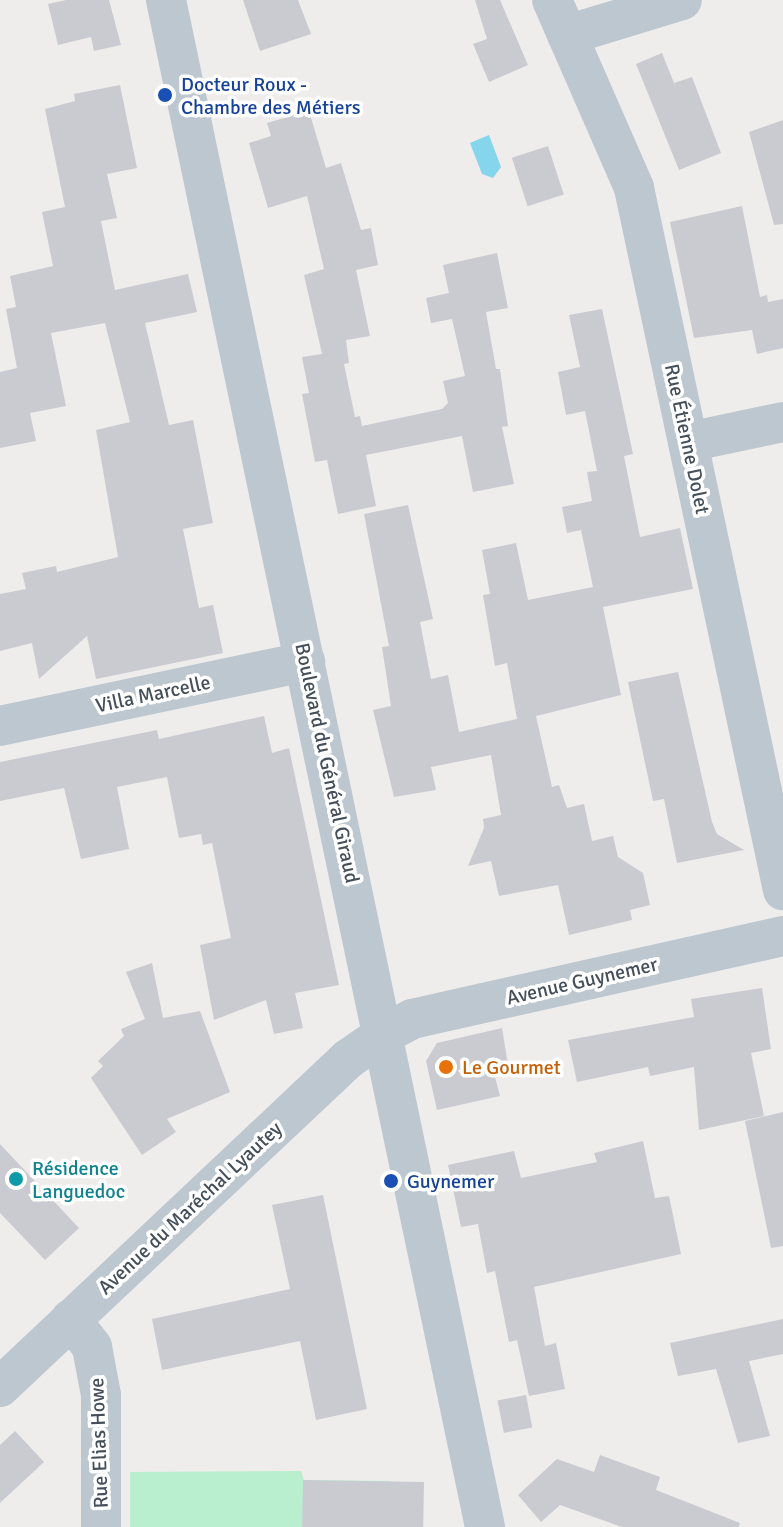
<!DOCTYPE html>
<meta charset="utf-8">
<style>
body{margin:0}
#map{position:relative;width:783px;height:1527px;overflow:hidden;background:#efecec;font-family:Signika,sans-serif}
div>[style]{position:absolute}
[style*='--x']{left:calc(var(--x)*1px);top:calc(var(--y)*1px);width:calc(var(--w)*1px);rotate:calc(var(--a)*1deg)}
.green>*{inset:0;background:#b9efce}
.water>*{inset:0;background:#85d5ec}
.building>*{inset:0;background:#c9cbd1;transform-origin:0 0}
.minor>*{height:40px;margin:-20px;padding:0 20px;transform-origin:20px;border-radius:20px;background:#bcc7cf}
.dots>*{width:22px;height:22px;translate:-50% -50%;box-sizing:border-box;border:4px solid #fff;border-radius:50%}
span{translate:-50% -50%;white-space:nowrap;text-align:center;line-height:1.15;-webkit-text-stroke:7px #fff;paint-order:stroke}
.transit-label{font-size:20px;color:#164399}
.left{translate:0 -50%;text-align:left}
.street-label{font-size:20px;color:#444f5a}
.food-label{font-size:20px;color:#c56008}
.culture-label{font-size:20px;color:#0d838f}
</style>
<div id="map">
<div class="green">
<div style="clip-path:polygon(301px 1471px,304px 1480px,390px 1481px,389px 1527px,130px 1527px,130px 1472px)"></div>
</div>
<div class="water">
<div style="clip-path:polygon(489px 135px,501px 167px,493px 178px,482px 174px,470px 143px)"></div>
</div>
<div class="building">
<div style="clip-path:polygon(66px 0,109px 0,121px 45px,94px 51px,91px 37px,58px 45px,48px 4px)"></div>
<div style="clip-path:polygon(243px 0,298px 0,311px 34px,260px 51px)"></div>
<div style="clip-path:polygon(475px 0,500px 0,528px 65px,489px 82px,473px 44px,487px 39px)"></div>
<div style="clip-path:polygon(662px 53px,674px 83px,692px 77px,721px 153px,679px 170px,636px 64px)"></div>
<div style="clip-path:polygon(120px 85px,137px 168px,107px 174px,117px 218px,101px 221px,115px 290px,188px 274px,197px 312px,145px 323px,169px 425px,193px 420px,213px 523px,183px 529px,199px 608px,213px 605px,223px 653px,96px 679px,87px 636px,39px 679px,32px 643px,0 651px,0 594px,26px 589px,22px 573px,56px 566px,57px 572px,118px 557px,96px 430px,130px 422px,105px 323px,51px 333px,66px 406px,30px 413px,36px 441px,0 448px,0 372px,17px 368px,6px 309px,16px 307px,10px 276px,53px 266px,42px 212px,65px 207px,45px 109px,75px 101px,74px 94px)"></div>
<div style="clip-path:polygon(309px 111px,326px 168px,341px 163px,361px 230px,371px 228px,378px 265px,356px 270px,370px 336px,346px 340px,349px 363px,344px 364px,355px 417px,360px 416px,362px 426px,442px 409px,448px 403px,443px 381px,465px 376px,452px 319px,431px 323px,426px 298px,449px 293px,443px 265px,497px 253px,508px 308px,486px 312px,496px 369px,500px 369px,508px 426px,502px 427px,514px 484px,473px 492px,462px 436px,366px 455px,376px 506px,338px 514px,327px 460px,315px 462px,302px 394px,309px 393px,302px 357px,322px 354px,304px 275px,324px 269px,307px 196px,268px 208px,249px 143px,271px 136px,267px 123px)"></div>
<div style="clip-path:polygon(783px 120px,783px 224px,774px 225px,749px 132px)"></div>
<div style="left:548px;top:146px;width:51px;height:38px;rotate:72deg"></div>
<div style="clip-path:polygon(742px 206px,760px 297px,767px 295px,768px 302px,783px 299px,783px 348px,757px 354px,752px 330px,694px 338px,670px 222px)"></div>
<div style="clip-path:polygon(602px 309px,633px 454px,624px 456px,640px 537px,680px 528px,693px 589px,603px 607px,621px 695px,536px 716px,552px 787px,559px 785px,567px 808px,584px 804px,592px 841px,613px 836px,618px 857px,643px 873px,650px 905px,630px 910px,632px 920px,569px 935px,558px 885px,499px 896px,491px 861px,468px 866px,484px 828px,483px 819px,501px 815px,491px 755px,431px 767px,436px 790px,394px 797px,373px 710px,391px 706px,382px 647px,389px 646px,364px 514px,408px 505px,433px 619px,420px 622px,431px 679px,448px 675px,459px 732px,517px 719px,507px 663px,495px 666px,483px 595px,490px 594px,482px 550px,516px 543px,528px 600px,593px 587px,581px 530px,567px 533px,562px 507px,592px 501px,587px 472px,597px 471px,585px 411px,566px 415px,558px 372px,580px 367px,569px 315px)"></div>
<div style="clip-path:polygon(678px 672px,712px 822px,717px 834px,744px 850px,677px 863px,664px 799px,653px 801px,628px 682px)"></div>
<div style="clip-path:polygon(264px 716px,272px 753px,289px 748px,339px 985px,295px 993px,303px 1028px,274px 1034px,266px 1000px,214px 1020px,200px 945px,231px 938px,212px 843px,203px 845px,201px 834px,179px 838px,167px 777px,117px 787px,129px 849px,81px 859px,64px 788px,0 801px,0 762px,157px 730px,159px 739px)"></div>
<div style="clip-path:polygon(152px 963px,163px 1018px,200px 1011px,230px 1092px,167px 1119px,176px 1132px,142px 1155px,91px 1078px,103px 1066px,98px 1061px,124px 1036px,121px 1029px,145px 1019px,126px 972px)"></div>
<div style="clip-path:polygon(762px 988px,771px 1049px,751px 1053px,764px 1116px,699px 1130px,694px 1067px,650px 1076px,648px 1067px,577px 1082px,568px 1040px,694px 1017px,691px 999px)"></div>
<div style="clip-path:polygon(502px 1028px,508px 1065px,493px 1069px,500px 1096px,437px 1110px,426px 1061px,437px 1043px)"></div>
<div style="clip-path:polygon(783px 1112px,783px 1246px,771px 1248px,745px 1121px)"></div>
<div style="clip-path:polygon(643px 1141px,655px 1198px,669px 1196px,681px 1254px,534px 1287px,545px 1346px,556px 1343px,565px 1389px,529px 1396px,517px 1340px,509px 1342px,495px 1271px,487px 1273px,478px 1224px,461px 1227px,448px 1165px,514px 1151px,521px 1178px,597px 1162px,594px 1153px)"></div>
<div style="clip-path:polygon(0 1144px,79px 1228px,45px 1260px,0 1213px)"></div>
<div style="clip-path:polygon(323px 1195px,367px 1409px,316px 1420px,300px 1341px,162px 1370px,152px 1319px,290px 1289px,272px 1205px)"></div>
<div style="clip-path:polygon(783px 1319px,783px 1354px,749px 1361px,770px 1436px,738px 1443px,716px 1369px,678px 1376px,670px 1343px)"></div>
<div style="left:526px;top:1395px;width:33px;height:29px;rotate:79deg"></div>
<div style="clip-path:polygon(15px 1431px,44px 1462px,0 1503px,0 1445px)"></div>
<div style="clip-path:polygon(600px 1455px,660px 1477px,656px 1490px,740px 1523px,739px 1527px,622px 1527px,560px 1505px,541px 1522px,518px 1495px,557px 1459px,594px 1472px)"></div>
<div style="left:303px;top:1480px;width:121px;height:47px;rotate:1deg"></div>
</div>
<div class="minor">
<div style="--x:166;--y:0;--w:1560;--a:78.2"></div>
<div style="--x:552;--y:0;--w:205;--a:66.4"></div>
<div style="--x:634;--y:188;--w:718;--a:78.02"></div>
<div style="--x:567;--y:35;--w:120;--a:-16.9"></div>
<div style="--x:688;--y:442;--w:97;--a:-11.9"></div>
<div style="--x:0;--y:726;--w:312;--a:-11.9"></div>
<div style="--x:71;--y:1319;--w:35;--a:53"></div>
<div style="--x:92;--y:1347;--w:49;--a:79.4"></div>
<div style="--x:101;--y:1395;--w:132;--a:90"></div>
<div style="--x:0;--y:1387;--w:478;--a:-43.3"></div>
<div style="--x:348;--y:1059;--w:44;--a:-34.8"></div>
<div style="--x:384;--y:1034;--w:32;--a:-28"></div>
<div style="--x:412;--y:1019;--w:380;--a:-12.6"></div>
</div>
<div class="dots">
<div style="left:165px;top:95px;background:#1a4fb4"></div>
<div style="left:446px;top:1067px;background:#e8710a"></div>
<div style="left:16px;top:1179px;background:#0f9aa8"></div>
<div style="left:391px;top:1181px;background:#1a4fb4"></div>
</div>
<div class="transit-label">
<span class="left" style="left:181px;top:96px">Docteur Roux -<br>Chambre des Métiers</span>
<span class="left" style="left:407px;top:1181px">Guynemer</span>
</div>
<div class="street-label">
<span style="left:687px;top:439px;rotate:78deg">Rue Étienne Dolet</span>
<span style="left:153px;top:694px;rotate:-12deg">Villa Marcelle</span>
<span style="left:327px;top:763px;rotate:78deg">Boulevard du Général Giraud</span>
<span style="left:582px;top:981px;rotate:-13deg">Avenue Guynemer</span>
<span style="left:190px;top:1208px;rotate:-43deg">Avenue du Maréchal Lyautey</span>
<span style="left:99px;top:1443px;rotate:-92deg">Rue Elias Howe</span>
</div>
<div class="food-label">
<span class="left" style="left:462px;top:1067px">Le Gourmet</span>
</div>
<div class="culture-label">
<span class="left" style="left:32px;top:1180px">Résidence<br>Languedoc</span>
</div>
</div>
